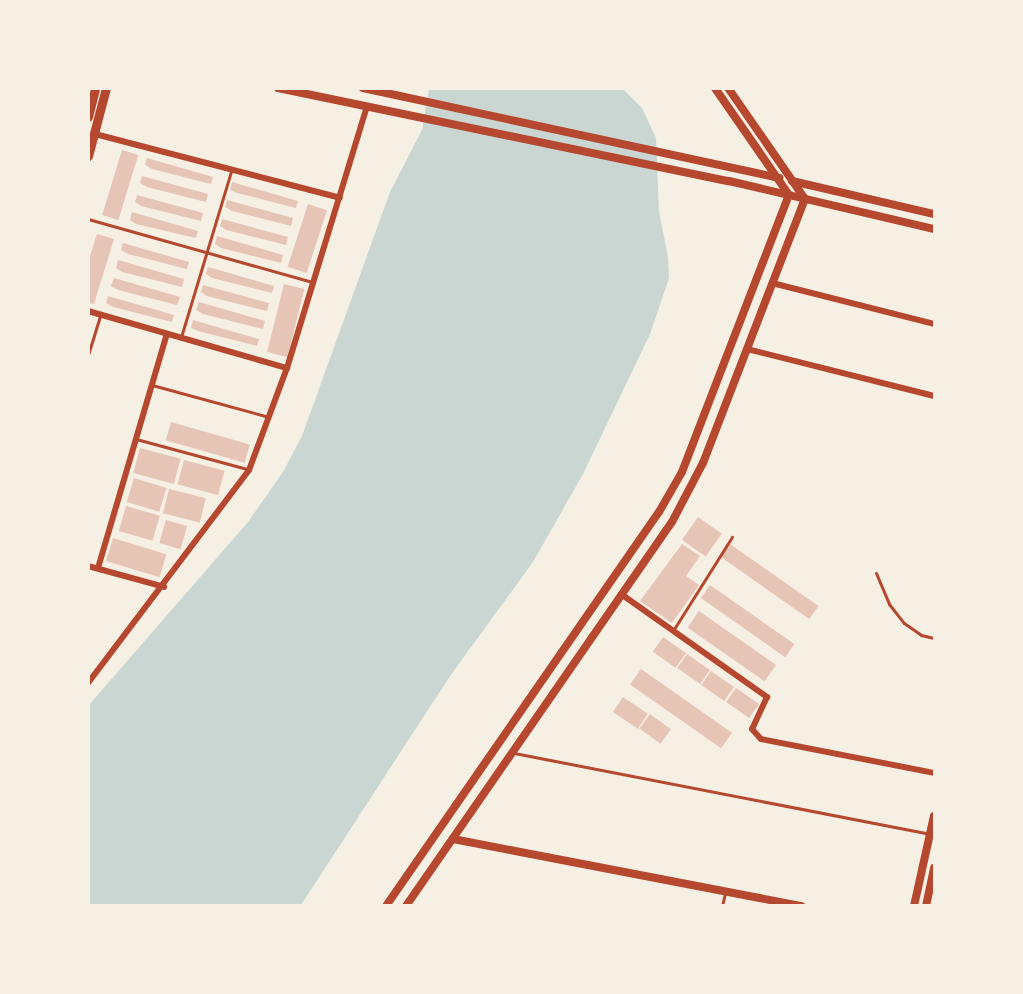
<!DOCTYPE html>
<style>
body{margin:0}
#map{position:relative;width:1023px;height:994px;overflow:hidden;background:#f6efe4;font-family:Arial,sans-serif}
div>[style]{position:absolute}
[style*='--x']{left:calc(var(--x)*1px);top:calc(var(--y)*1px);width:calc(var(--w)*1px);rotate:calc(var(--a)*1deg)}
.water>*{inset:0;background:#c9d6d2}
.building>*{inset:0;background:#e6c5b7;transform-origin:0 0}
.service>*{height:3px;margin:-1.5px;padding:0 1.5px;transform-origin:1.5px;border-radius:1.5px;background:#b5482f}
.minor>*{height:6px;margin:-3px;padding:0 3px;transform-origin:3px;border-radius:3px;background:#b5482f}
.tertiary>*{height:8px;margin:-4px;padding:0 4px;transform-origin:4px;border-radius:4px;background:#b5482f}
.secondary>*{height:8px;margin:-4px;padding:0 4px;transform-origin:4px;border-radius:4px;background:#b5482f}
.primary>*{height:9px;margin:-4.5px;padding:0 4.5px;transform-origin:4.5px;border-radius:4.5px;background:#b5482f}
span{translate:-50% -50%;white-space:nowrap;text-align:center;line-height:1.15;-webkit-text-stroke:4.5px #f6efe4;paint-order:stroke}
.frame{position:absolute;inset:0;border:90px solid #f6efe4;pointer-events:none}
</style>
<div id="map">
<div class="water">
<div style="clip-path:polygon(429px 89px,623px 89px,642px 108px,656px 138px,659px 212px,668px 257px,669px 278px,650px 334px,583px 474px,533px 562px,450px 676px,301px 905px,89px 906px,89px 705px,248px 522px,283px 472px,302px 436px,390px 192px,422px 130px)"></div>
</div>
<div class="building">
<div style="left:122px;top:150px;width:17px;height:68px;rotate:17deg"></div>
<div style="clip-path:polygon(147px 158px,213px 177px,211px 184px,152px 169px,145px 165px)"></div>
<div style="clip-path:polygon(142px 176px,208px 194px,206px 202px,147px 187px,140px 183px)"></div>
<div style="clip-path:polygon(232px 182px,298px 201px,296px 208px,237px 193px,230px 190px)"></div>
<div style="clip-path:polygon(137px 195px,203px 213px,201px 221px,141px 206px,135px 202px)"></div>
<div style="clip-path:polygon(227px 200px,293px 218px,291px 226px,232px 211px,225px 207px)"></div>
<div style="left:308px;top:204px;width:20px;height:66px;rotate:18deg"></div>
<div style="clip-path:polygon(132px 212px,198px 231px,196px 238px,136px 224px,130px 220px)"></div>
<div style="clip-path:polygon(222px 219px,288px 237px,286px 245px,226px 230px,220px 226px)"></div>
<div style="clip-path:polygon(97px 234px,114px 239px,94px 304px,88px 303px,88px 262px)"></div>
<div style="clip-path:polygon(217px 236px,283px 255px,281px 263px,221px 248px,215px 244px)"></div>
<div style="clip-path:polygon(123px 243px,189px 262px,187px 269px,128px 254px,121px 250px)"></div>
<div style="clip-path:polygon(118px 260px,184px 279px,182px 287px,122px 272px,116px 268px)"></div>
<div style="clip-path:polygon(208px 267px,274px 286px,272px 293px,212px 278px,206px 274px)"></div>
<div style="clip-path:polygon(114px 278px,180px 297px,177px 305px,118px 290px,111px 286px)"></div>
<div style="left:284px;top:284px;width:21px;height:70px;rotate:14deg"></div>
<div style="clip-path:polygon(203px 285px,269px 303px,267px 311px,207px 296px,201px 292px)"></div>
<div style="clip-path:polygon(108px 296px,174px 315px,172px 322px,113px 307px,106px 303px)"></div>
<div style="clip-path:polygon(199px 302px,265px 321px,263px 329px,203px 314px,196px 310px)"></div>
<div style="clip-path:polygon(193px 320px,259px 339px,257px 346px,198px 331px,191px 328px)"></div>
<div style="left:171px;top:422px;width:82px;height:19px;rotate:16deg"></div>
<div style="left:140px;top:448px;width:42px;height:26px;rotate:15deg"></div>
<div style="left:184px;top:460px;width:42px;height:25px;rotate:15deg"></div>
<div style="left:134px;top:478px;width:34px;height:25px;rotate:17deg"></div>
<div style="left:169px;top:489px;width:38px;height:25px;rotate:14deg"></div>
<div style="left:126px;top:506px;width:35px;height:26px;rotate:16deg"></div>
<div style="left:698px;top:517px;width:29px;height:28px;rotate:35deg"></div>
<div style="left:166px;top:520px;width:22px;height:24px;rotate:16deg"></div>
<div style="left:113px;top:538px;width:56px;height:24px;rotate:17deg"></div>
<div style="clip-path:polygon(682px 544px,700px 556px,686px 576px,699px 585px,672px 623px,640px 601px)"></div>
<div style="left:730px;top:544px;width:108px;height:16px;rotate:35deg"></div>
<div style="left:710px;top:585px;width:103px;height:16px;rotate:35deg"></div>
<div style="left:699px;top:611px;width:94px;height:20px;rotate:35deg"></div>
<div style="left:663px;top:637px;width:28px;height:18px;rotate:35deg"></div>
<div style="left:687px;top:654px;width:28px;height:17px;rotate:35deg"></div>
<div style="left:641px;top:669px;width:111px;height:19px;rotate:35deg"></div>
<div style="left:711px;top:671px;width:28px;height:17px;rotate:35deg"></div>
<div style="left:736px;top:688px;width:28px;height:17px;rotate:35deg"></div>
<div style="left:623px;top:697px;width:30px;height:18px;rotate:34deg"></div>
<div style="left:650px;top:714px;width:26px;height:18px;rotate:36deg"></div>
</div>
<div class="service">
<div style="--x:88;--y:219;--w:233;--a:15.7"></div>
<div style="--x:181;--y:337;--w:173;--a:-73.2"></div>
<div style="--x:88;--y:355;--w:41;--a:-72.9"></div>
<div style="--x:152;--y:385;--w:121;--a:15.3"></div>
<div style="--x:136;--y:439;--w:115;--a:15.1"></div>
<div style="--x:876;--y:573;--w:34;--a:67"></div>
<div style="--x:889;--y:604;--w:24;--a:52"></div>
<div style="--x:904;--y:623;--w:21;--a:35"></div>
<div style="--x:921;--y:635;--w:13;--a:13"></div>
<div style="--x:674;--y:629;--w:109;--a:-57.8"></div>
<div style="--x:514;--y:753;--w:423;--a:11"></div>
<div style="--x:722;--y:906;--w:13;--a:-77"></div>
</div>
<div class="minor">
<div style="--x:95;--y:134;--w:253;--a:14.6"></div>
<div style="--x:772;--y:283;--w:167;--a:14.2"></div>
<div style="--x:88;--y:311;--w:207;--a:16"></div>
<div style="--x:747;--y:349;--w:193;--a:14.1"></div>
<div style="--x:88;--y:566;--w:79;--a:15.4"></div>
<div style="--x:98;--y:568;--w:244;--a:-73.6"></div>
<div style="--x:621;--y:594;--w:179;--a:35.2"></div>
<div style="--x:767;--y:697;--w:35;--a:115"></div>
<div style="--x:752;--y:729;--w:13;--a:48"></div>
<div style="--x:761;--y:739;--w:176;--a:11.1"></div>
<div style="--x:88;--y:683;--w:267;--a:-52.9"></div>
<div style="--x:249;--y:470;--w:109;--a:-69.6"></div>
<div style="--x:287;--y:368;--w:273;--a:-73"></div>
</div>
<div class="tertiary">
<div style="--x:914;--y:906;--w:92;--a:-77.5"></div>
<div style="--x:926;--y:906;--w:39;--a:-78"></div>
</div>
<div class="secondary">
<div style="--x:278;--y:88;--w:460;--a:11.7"></div>
<div style="--x:729;--y:181;--w:211;--a:13.2"></div>
<div style="--x:363;--y:88;--w:426;--a:12.2"></div>
<div style="--x:792;--y:181;--w:146;--a:13.1"></div>
<div style="--x:453;--y:839;--w:355;--a:10.9"></div>
<div style="--x:386;--y:906;--w:479;--a:-55.3"></div>
<div style="--x:659;--y:512;--w:46;--a:-60.1"></div>
<div style="--x:682;--y:472;--w:297;--a:-68.9"></div>
<div style="--x:789;--y:195;--w:130;--a:-124.7"></div>
<div style="--x:406;--y:906;--w:467;--a:-55.3"></div>
<div style="--x:672;--y:522;--w:67;--a:-62.3"></div>
<div style="--x:703;--y:463;--w:283;--a:-68.9"></div>
<div style="--x:805;--y:199;--w:135;--a:-124.7"></div>
</div>
<div class="primary">
<div style="--x:88;--y:117;--w:30;--a:-76"></div>
<div style="--x:88;--y:156;--w:70;--a:-75.2"></div>
</div>
<div class="frame"></div>
</div>
